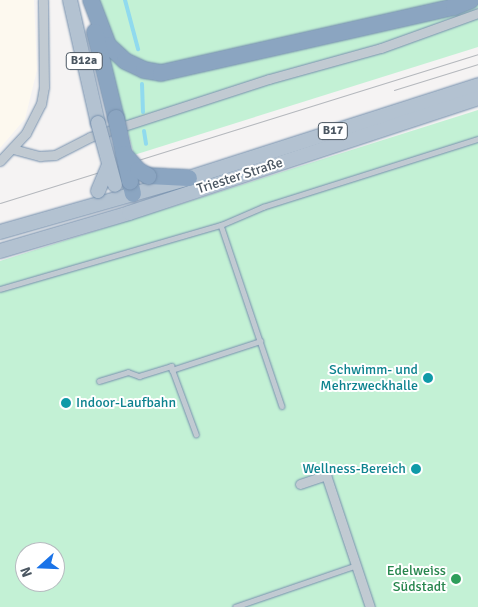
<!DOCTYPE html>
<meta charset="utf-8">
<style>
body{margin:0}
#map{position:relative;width:478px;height:607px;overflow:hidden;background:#f5f3f3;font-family:Signika,sans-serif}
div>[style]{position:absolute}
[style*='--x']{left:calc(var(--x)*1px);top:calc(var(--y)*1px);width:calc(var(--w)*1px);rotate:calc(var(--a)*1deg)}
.commercial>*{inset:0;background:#fdf9ef}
.green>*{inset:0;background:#c3f1d5}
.stream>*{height:4px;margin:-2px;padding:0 2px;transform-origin:2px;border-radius:2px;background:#90daee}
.roads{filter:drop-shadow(0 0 1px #7690ad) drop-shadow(0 0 1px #7690ad)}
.service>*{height:4.5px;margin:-2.25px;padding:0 2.25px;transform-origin:2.25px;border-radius:2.25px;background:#c1cad2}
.minor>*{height:9px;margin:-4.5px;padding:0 4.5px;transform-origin:4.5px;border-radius:4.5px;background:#c1cad2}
.primary>*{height:14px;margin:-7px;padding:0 7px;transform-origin:7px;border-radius:7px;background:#b3c2d1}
.motorway>*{height:16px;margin:-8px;padding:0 8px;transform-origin:8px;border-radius:8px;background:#8ba5c1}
.tram>*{height:1px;margin:-0.5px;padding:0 0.5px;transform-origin:0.5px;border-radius:0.5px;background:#b5b8bd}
.bridges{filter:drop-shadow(0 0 1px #7690ad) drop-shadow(0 0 1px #7690ad)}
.primary-bridge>*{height:14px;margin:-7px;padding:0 7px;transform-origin:7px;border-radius:7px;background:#b3c2d1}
.motorway-bridge>*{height:16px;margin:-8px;padding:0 8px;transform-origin:8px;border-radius:8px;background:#8ba5c1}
.dots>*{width:14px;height:14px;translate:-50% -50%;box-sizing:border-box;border:2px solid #fff;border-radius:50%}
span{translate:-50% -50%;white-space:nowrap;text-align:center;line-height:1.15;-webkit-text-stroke:4px #fff;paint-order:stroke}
.shield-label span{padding:1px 4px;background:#fff;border:1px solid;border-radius:4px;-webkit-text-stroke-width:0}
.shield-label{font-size:12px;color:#4a5661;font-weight:700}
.street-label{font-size:14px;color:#4a5661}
.culture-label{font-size:14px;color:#0d838f}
.right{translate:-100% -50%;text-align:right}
.left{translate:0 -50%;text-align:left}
.leisure-label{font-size:14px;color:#27864d}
.north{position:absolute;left:15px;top:542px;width:50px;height:50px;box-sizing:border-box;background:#fff;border:1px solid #b7bbc0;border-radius:50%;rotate:250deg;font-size:14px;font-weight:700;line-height:20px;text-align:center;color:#4a5661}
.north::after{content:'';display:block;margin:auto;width:18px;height:22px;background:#1a73e8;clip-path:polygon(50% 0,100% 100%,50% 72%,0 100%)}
</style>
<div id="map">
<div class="commercial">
<div style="clip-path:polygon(0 0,34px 0,37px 70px,25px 119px,0 148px)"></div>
</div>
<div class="green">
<div style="clip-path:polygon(98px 0,478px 0,478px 47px,134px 155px,108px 57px)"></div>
<div style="clip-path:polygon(evenodd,478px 110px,478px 607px,0 607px,0 261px,478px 110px,25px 552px,55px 552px,55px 582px,25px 582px,25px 552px)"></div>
</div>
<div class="stream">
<div style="--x:125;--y:0;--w:51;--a:75.1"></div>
<div style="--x:142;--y:84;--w:28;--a:88"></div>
<div style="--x:144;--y:131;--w:13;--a:81"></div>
</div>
<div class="roads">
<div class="service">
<div style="--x:221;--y:225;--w:46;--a:-23.2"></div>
<div style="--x:263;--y:207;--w:225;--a:-17.6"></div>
<div style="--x:0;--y:289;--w:230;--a:-16.2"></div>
<div style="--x:221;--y:225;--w:191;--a:71.4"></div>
<div style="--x:99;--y:381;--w:30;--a:-17"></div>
<div style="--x:128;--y:372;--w:12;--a:20"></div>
<div style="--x:139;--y:376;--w:34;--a:-17"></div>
<div style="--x:171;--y:366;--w:4;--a:76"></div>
<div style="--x:196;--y:435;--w:69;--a:-110.3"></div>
<div style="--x:172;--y:370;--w:93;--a:-18.2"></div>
<div style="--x:235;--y:607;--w:129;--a:-19"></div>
</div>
<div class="minor">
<div style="--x:13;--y:149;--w:28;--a:15"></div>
<div style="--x:40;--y:156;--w:15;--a:-4"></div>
<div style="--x:55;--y:155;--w:39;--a:-27"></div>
<div style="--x:90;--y:137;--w:188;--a:-18"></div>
<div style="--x:269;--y:79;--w:116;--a:-15.5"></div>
<div style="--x:381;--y:48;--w:103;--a:-19.8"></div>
<div style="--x:0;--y:161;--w:38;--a:-47"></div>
<div style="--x:26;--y:133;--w:33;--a:-63"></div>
<div style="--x:41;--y:104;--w:17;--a:-80"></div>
<div style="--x:44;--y:87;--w:87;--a:-90.7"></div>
<div style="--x:300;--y:484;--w:28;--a:-19"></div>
<div style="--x:326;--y:475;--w:139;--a:71.6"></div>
</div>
<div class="primary">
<div style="--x:70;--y:0;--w:126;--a:77.2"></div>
<div style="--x:0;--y:232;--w:197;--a:-15.9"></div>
<div style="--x:189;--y:178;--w:304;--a:-17.8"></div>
<div style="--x:0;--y:251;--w:134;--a:-16.4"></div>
<div style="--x:129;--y:213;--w:367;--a:-18.2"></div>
</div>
<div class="motorway">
<div style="--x:91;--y:0;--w:48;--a:69.3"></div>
<div style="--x:108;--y:45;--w:23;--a:43"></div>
<div style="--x:125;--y:61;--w:21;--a:25"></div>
<div style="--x:144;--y:70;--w:17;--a:10"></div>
<div style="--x:161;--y:73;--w:300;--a:-12.7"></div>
<div style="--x:454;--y:7;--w:18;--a:-22"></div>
<div style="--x:95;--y:32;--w:89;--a:76.3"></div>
<div style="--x:148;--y:176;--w:41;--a:2.8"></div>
<div style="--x:130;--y:181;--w:13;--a:77"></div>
</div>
</div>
<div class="tram">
<div style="--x:394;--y:90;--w:88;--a:-17.2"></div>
<div style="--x:0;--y:203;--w:501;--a:-17.31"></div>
</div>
<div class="bridges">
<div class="primary-bridge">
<div style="--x:98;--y:123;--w:64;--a:74.7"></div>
<div style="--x:98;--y:191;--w:26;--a:-67"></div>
</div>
<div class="motorway-bridge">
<div style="--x:116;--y:118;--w:65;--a:77.5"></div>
<div style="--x:124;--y:154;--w:21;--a:49"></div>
<div style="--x:138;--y:170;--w:12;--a:31"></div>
</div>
</div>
<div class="dots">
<div style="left:428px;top:378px;background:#0f9aa8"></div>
<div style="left:66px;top:403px;background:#0f9aa8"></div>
<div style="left:416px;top:469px;background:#0f9aa8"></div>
<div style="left:456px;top:579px;background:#2e9e5b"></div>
</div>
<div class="shield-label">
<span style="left:84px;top:61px">B12a</span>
<span style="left:333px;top:131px">B17</span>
</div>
<div class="street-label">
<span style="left:240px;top:176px;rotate:-18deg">Triester Straße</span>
</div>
<div class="culture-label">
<span class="right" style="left:418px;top:378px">Schwimm- und<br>Mehrzweckhalle</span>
<span class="left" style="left:76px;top:403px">Indoor-Laufbahn</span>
<span class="right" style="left:406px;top:469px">Wellness-Bereich</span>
</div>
<div class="leisure-label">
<span class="right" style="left:446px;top:579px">Edelweiss<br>Südstadt</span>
</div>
<div class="north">N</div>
</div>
